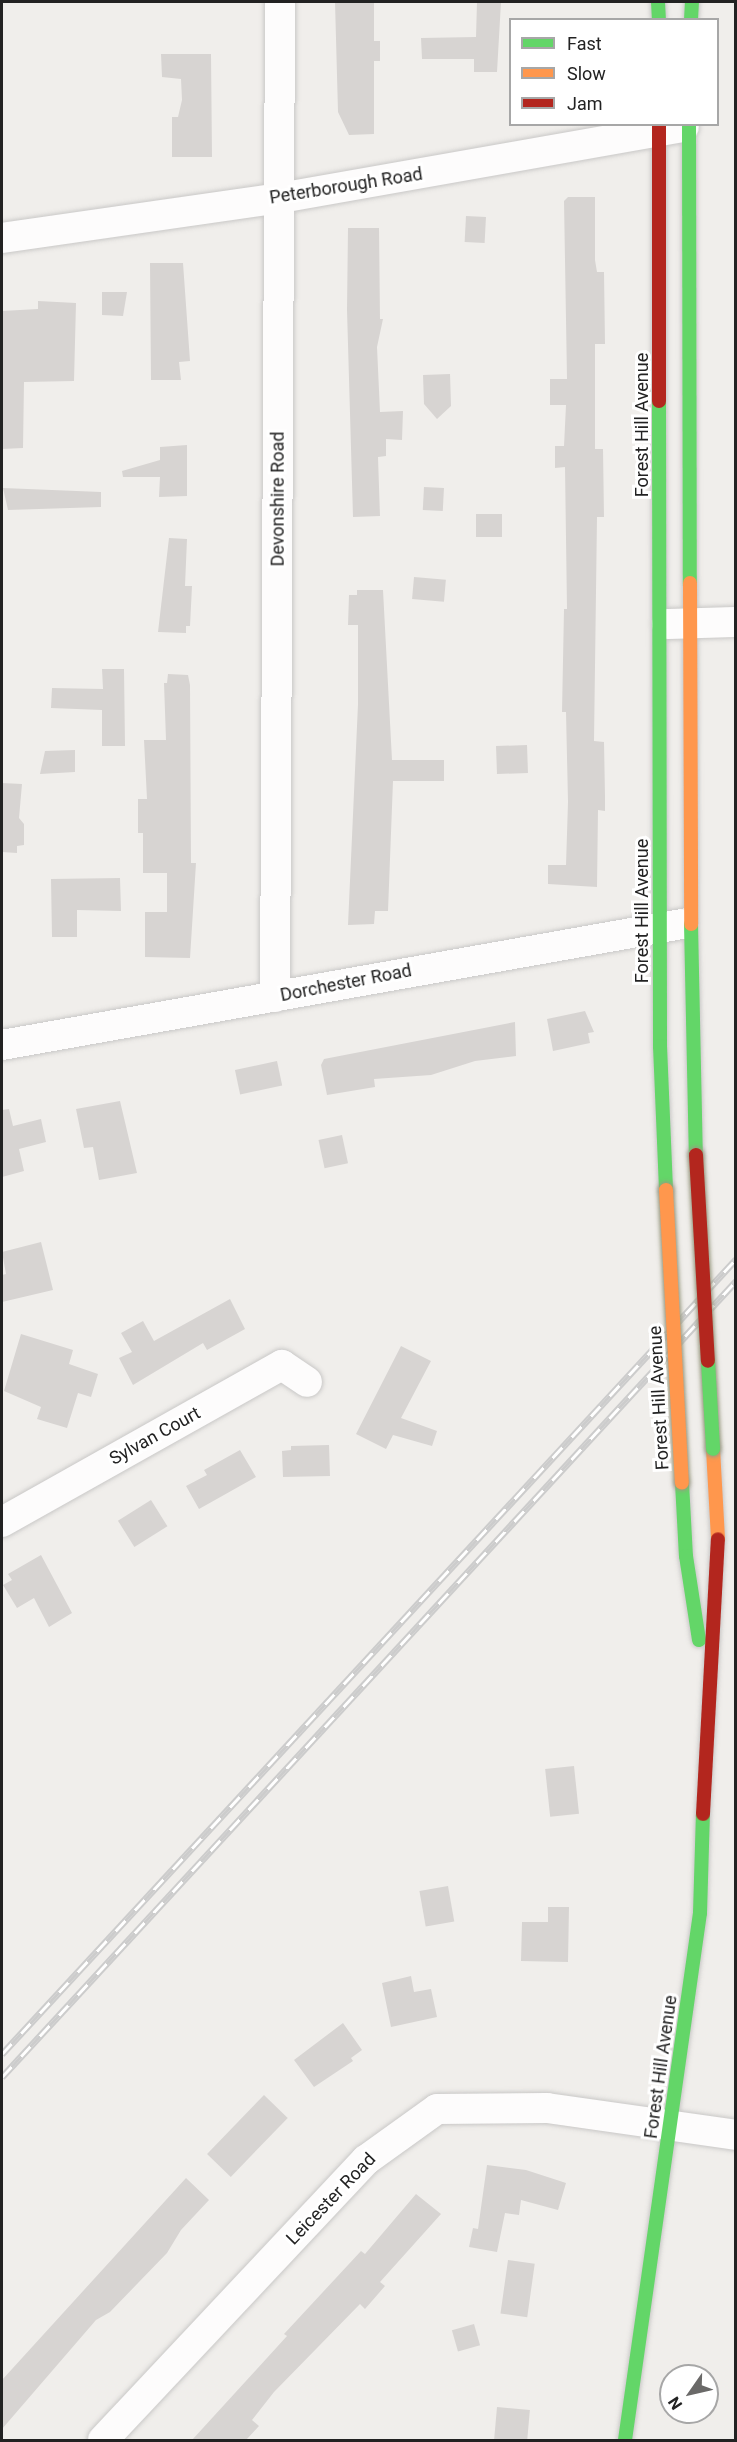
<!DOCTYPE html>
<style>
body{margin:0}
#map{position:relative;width:737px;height:2442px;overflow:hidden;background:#f0eeeb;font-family:Roboto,sans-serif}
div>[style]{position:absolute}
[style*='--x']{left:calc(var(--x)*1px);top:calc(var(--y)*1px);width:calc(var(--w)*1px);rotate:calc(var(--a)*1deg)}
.building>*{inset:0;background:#d7d4d2;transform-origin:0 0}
.roads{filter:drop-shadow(0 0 2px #c9c8c7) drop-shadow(0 0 2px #c9c8c7)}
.street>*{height:30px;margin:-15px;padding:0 15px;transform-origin:15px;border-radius:15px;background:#fdfcfc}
.fast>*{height:14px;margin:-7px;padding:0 7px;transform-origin:7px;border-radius:7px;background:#63d668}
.slow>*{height:14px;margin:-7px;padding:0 7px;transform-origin:7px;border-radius:7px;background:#ff974d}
.jam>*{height:14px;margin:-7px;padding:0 7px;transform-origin:7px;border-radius:7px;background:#b3261e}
.rail>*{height:7px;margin-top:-3.5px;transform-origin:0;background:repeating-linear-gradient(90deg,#fff 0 14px,#ccc 0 28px);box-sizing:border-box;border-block:2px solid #ccc}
.bridges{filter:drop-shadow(0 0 2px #999a82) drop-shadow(0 0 2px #999a82)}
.fast-bridge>*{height:14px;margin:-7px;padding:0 7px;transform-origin:7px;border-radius:7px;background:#63d668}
.slow-bridge>*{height:14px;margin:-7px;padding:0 7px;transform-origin:7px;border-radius:7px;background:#ff974d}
.jam-bridge>*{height:14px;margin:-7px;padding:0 7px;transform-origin:7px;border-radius:7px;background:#b3261e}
span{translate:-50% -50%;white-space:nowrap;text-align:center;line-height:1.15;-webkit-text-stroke:6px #fff;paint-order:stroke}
.street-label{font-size:18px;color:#222}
.frame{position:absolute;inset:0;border:3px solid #222;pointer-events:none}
.legend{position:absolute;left:509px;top:18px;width:210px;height:108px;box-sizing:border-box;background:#fff;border:2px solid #a7a7a7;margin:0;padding:8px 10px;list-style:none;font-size:18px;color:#222}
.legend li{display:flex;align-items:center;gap:12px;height:30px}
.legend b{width:30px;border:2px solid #a7a7a7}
.north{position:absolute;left:659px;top:2364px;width:60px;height:60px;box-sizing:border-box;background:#fff;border:2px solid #a7a7a7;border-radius:50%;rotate:236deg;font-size:16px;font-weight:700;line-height:24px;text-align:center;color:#222}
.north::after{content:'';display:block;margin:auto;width:21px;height:27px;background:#6a6968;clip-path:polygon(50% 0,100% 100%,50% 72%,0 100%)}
</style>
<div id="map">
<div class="building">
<div style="clip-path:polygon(335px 2px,374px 2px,374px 41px,380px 41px,380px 61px,374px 61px,374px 134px,349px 135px,338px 112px)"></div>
<div style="clip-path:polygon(477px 2px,501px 2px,497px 72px,474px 72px,474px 59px,422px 59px,421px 38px,476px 37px)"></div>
<div style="clip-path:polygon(161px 54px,211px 54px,212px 157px,172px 157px,172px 117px,178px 117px,182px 100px,181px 79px,162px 77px)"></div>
<div style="clip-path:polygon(568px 197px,595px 197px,595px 260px,597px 272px,604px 272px,605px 344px,595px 344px,595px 449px,603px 449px,604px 517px,597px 517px,594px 741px,604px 742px,605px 796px,605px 811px,598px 810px,597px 887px,548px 884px,548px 865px,566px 865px,568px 802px,566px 712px,562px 712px,564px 609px,567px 609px,565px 467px,555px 468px,555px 446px,564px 446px,566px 405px,550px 405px,550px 379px,567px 379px,564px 201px)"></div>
<div style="left:466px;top:216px;width:20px;height:26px;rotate:3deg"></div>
<div style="clip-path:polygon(348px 228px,379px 228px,380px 319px,383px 319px,377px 347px,380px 412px,403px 411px,402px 440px,386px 439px,386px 456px,378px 457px,380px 516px,353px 517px,347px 310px)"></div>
<div style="clip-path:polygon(150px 263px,183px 263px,190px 361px,179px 362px,181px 380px,151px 380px)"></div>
<div style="clip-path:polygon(102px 292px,127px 292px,123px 316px,102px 315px)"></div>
<div style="clip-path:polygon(38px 301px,76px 303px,74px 381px,24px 382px,23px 448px,2px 449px,2px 311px,38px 309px)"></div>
<div style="clip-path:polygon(450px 374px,451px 406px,437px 419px,424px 404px,423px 375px)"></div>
<div style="clip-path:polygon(187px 445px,187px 496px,159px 497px,160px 477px,123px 477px,122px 471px,160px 460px,160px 447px)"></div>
<div style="left:424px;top:487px;width:20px;height:23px;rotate:3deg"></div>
<div style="clip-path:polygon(3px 488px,101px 492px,101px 507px,8px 510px)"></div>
<div style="left:502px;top:514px;width:23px;height:26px;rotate:90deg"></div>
<div style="clip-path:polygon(169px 538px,187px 539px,185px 586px,192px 586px,190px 626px,186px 626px,186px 633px,158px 632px)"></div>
<div style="left:414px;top:577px;width:32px;height:22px;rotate:5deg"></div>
<div style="clip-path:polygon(357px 590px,383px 590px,392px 760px,444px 760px,444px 781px,393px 781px,388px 911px,375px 911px,374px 924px,348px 925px,358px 704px,358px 625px,348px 625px,349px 595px,357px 595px)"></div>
<div style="clip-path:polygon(102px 669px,124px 669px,125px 746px,102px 746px,102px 710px,51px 708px,52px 688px,103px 689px)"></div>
<div style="clip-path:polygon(168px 674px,188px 675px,190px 685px,191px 863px,196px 863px,190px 958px,145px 957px,145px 912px,167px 912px,167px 873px,143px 873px,143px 833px,138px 833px,138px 799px,147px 799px,144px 740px,166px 740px,164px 683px,167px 683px)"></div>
<div style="left:527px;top:745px;width:28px;height:31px;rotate:88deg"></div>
<div style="clip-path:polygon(75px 750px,75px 772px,40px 774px,45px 751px)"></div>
<div style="clip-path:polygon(2px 783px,22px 784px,19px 818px,24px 824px,24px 845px,17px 846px,17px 853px,2px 852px)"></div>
<div style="clip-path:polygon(120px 878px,121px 911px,77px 910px,77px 937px,52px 937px,51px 879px)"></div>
<div style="clip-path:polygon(585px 1011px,594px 1032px,588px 1033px,590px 1043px,553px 1051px,547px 1019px)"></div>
<div style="clip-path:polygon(515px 1022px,516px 1056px,475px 1061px,431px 1075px,374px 1079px,375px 1087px,327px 1095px,321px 1065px,324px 1059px)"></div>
<div style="left:277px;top:1061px;width:25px;height:43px;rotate:78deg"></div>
<div style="clip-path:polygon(120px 1101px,137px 1173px,99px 1180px,93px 1147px,84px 1148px,76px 1109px)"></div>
<div style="clip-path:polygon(9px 1109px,13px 1126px,41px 1119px,46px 1142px,19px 1149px,24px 1171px,2px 1177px,2px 1110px)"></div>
<div style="left:342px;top:1135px;width:29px;height:24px;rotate:78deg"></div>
<div style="clip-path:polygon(41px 1242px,53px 1290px,2px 1302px,2px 1275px,6px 1274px,2px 1252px)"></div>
<div style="clip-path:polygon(230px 1299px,245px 1329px,207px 1350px,203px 1343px,133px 1385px,119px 1358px,132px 1352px,121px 1333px,143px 1321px,154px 1341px)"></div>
<div style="clip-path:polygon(21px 1334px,73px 1350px,69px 1364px,98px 1374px,91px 1397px,78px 1393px,67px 1428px,37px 1419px,41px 1407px,4px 1391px)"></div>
<div style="clip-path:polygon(401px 1346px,431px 1361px,401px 1418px,437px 1431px,432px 1446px,393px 1435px,386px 1449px,356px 1434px)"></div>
<div style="clip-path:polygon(329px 1445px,330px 1476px,283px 1477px,282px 1451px,291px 1450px,291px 1446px)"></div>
<div style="clip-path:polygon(240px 1450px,256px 1477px,199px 1509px,186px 1486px,207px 1475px,204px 1470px)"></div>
<div style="left:151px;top:1500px;width:31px;height:39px;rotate:58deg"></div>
<div style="clip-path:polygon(41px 1555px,72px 1613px,49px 1627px,34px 1598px,17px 1608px,3px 1585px,12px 1580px,8px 1574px)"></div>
<div style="left:574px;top:1766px;width:48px;height:29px;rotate:84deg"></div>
<div style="left:448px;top:1886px;width:36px;height:29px;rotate:80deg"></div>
<div style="clip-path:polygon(548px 1907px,569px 1907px,568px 1962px,521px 1961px,522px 1922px,548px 1922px)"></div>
<div style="clip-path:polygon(411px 1976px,414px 1992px,431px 1989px,437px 2017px,391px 2027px,382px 1983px)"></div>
<div style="clip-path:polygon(343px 2023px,362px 2050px,351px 2058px,353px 2061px,314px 2087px,294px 2060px)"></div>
<div style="left:264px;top:2095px;width:33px;height:82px;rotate:44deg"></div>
<div style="clip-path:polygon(487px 2165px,526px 2170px,566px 2183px,558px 2210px,521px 2200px,519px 2215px,505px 2213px,497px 2252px,469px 2247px,473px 2228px,478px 2229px)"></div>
<div style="clip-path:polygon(186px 2178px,209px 2200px,181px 2230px,167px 2253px,110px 2312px,96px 2320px,2px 2429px,2px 2380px)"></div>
<div style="clip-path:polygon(416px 2194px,441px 2214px,380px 2282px,385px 2286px,365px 2309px,360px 2304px,274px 2392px,252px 2420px,259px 2426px,246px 2440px,192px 2440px,287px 2336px,284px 2334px,361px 2251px,365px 2254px)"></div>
<div style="left:508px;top:2260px;width:27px;height:54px;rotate:8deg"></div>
<div style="left:474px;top:2324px;width:22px;height:23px;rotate:74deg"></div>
<div style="left:497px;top:2407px;width:33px;height:33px;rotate:5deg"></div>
</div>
<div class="roads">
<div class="street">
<div style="--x:2;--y:238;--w:281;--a:-8.2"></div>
<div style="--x:280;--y:198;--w:410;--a:-10"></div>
<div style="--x:667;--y:624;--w:69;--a:-1.7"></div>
<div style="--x:275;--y:997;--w:995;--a:-89.71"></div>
<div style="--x:2;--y:1045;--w:691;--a:-10.09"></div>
<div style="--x:2;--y:1522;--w:321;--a:-29.3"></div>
<div style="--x:282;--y:1365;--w:30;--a:34"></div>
<div style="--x:103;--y:2440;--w:384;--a:-46.8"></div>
<div style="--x:366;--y:2160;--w:87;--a:-35.7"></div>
<div style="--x:437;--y:2109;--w:110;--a:-0.5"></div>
<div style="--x:547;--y:2108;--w:191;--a:8.1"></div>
</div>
<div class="fast">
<div style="--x:658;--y:2;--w:18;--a:87"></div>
<div style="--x:691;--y:20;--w:18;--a:-87"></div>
<div style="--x:689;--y:124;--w:459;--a:89.9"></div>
<div style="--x:659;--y:401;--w:645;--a:89.91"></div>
<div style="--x:660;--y:1046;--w:144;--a:87.6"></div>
<div style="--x:691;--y:924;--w:231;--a:88.8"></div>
<div style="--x:682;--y:1483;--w:73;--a:86.9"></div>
<div style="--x:686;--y:1556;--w:85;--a:81.2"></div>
<div style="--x:625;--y:2440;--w:532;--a:-81.9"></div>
<div style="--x:700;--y:1913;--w:99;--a:-88.3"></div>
</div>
<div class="slow">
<div style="--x:690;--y:583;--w:341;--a:89.8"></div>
<div style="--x:713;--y:1449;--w:90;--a:86.8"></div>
</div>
<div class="jam">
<div style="--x:659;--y:124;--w:277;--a:90"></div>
<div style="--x:703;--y:1814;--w:275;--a:-86.9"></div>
</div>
</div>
<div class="rail">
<div style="--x:2;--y:2054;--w:1082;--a:-47.28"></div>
<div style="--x:2;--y:2077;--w:1083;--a:-47.32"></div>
</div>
<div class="bridges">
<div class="fast-bridge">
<div style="--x:708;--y:1361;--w:88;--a:86.7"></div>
</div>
<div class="slow-bridge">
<div style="--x:666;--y:1190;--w:293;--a:86.9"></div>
</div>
<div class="jam-bridge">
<div style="--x:696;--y:1155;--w:206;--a:86.7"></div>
</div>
</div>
<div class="street-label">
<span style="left:346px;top:186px;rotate:-9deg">Peterborough Road</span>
<span style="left:642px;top:425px;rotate:-90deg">Forest Hill Avenue</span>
<span style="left:278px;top:499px;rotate:-90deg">Devonshire Road</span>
<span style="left:642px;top:911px;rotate:-90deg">Forest Hill Avenue</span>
<span style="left:346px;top:983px;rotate:-11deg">Dorchester Road</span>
<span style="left:659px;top:1398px;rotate:-93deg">Forest Hill Avenue</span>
<span style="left:155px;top:1436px;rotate:-29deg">Sylvan Court</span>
<span style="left:661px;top:2067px;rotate:-82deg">Forest Hill Avenue</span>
<span style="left:331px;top:2199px;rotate:-46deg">Leicester Road</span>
</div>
<div class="frame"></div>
<ul class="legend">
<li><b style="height:8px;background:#63d668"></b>Fast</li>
<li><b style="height:8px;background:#ff974d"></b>Slow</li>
<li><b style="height:8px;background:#b3261e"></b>Jam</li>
</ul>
<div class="north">N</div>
</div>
